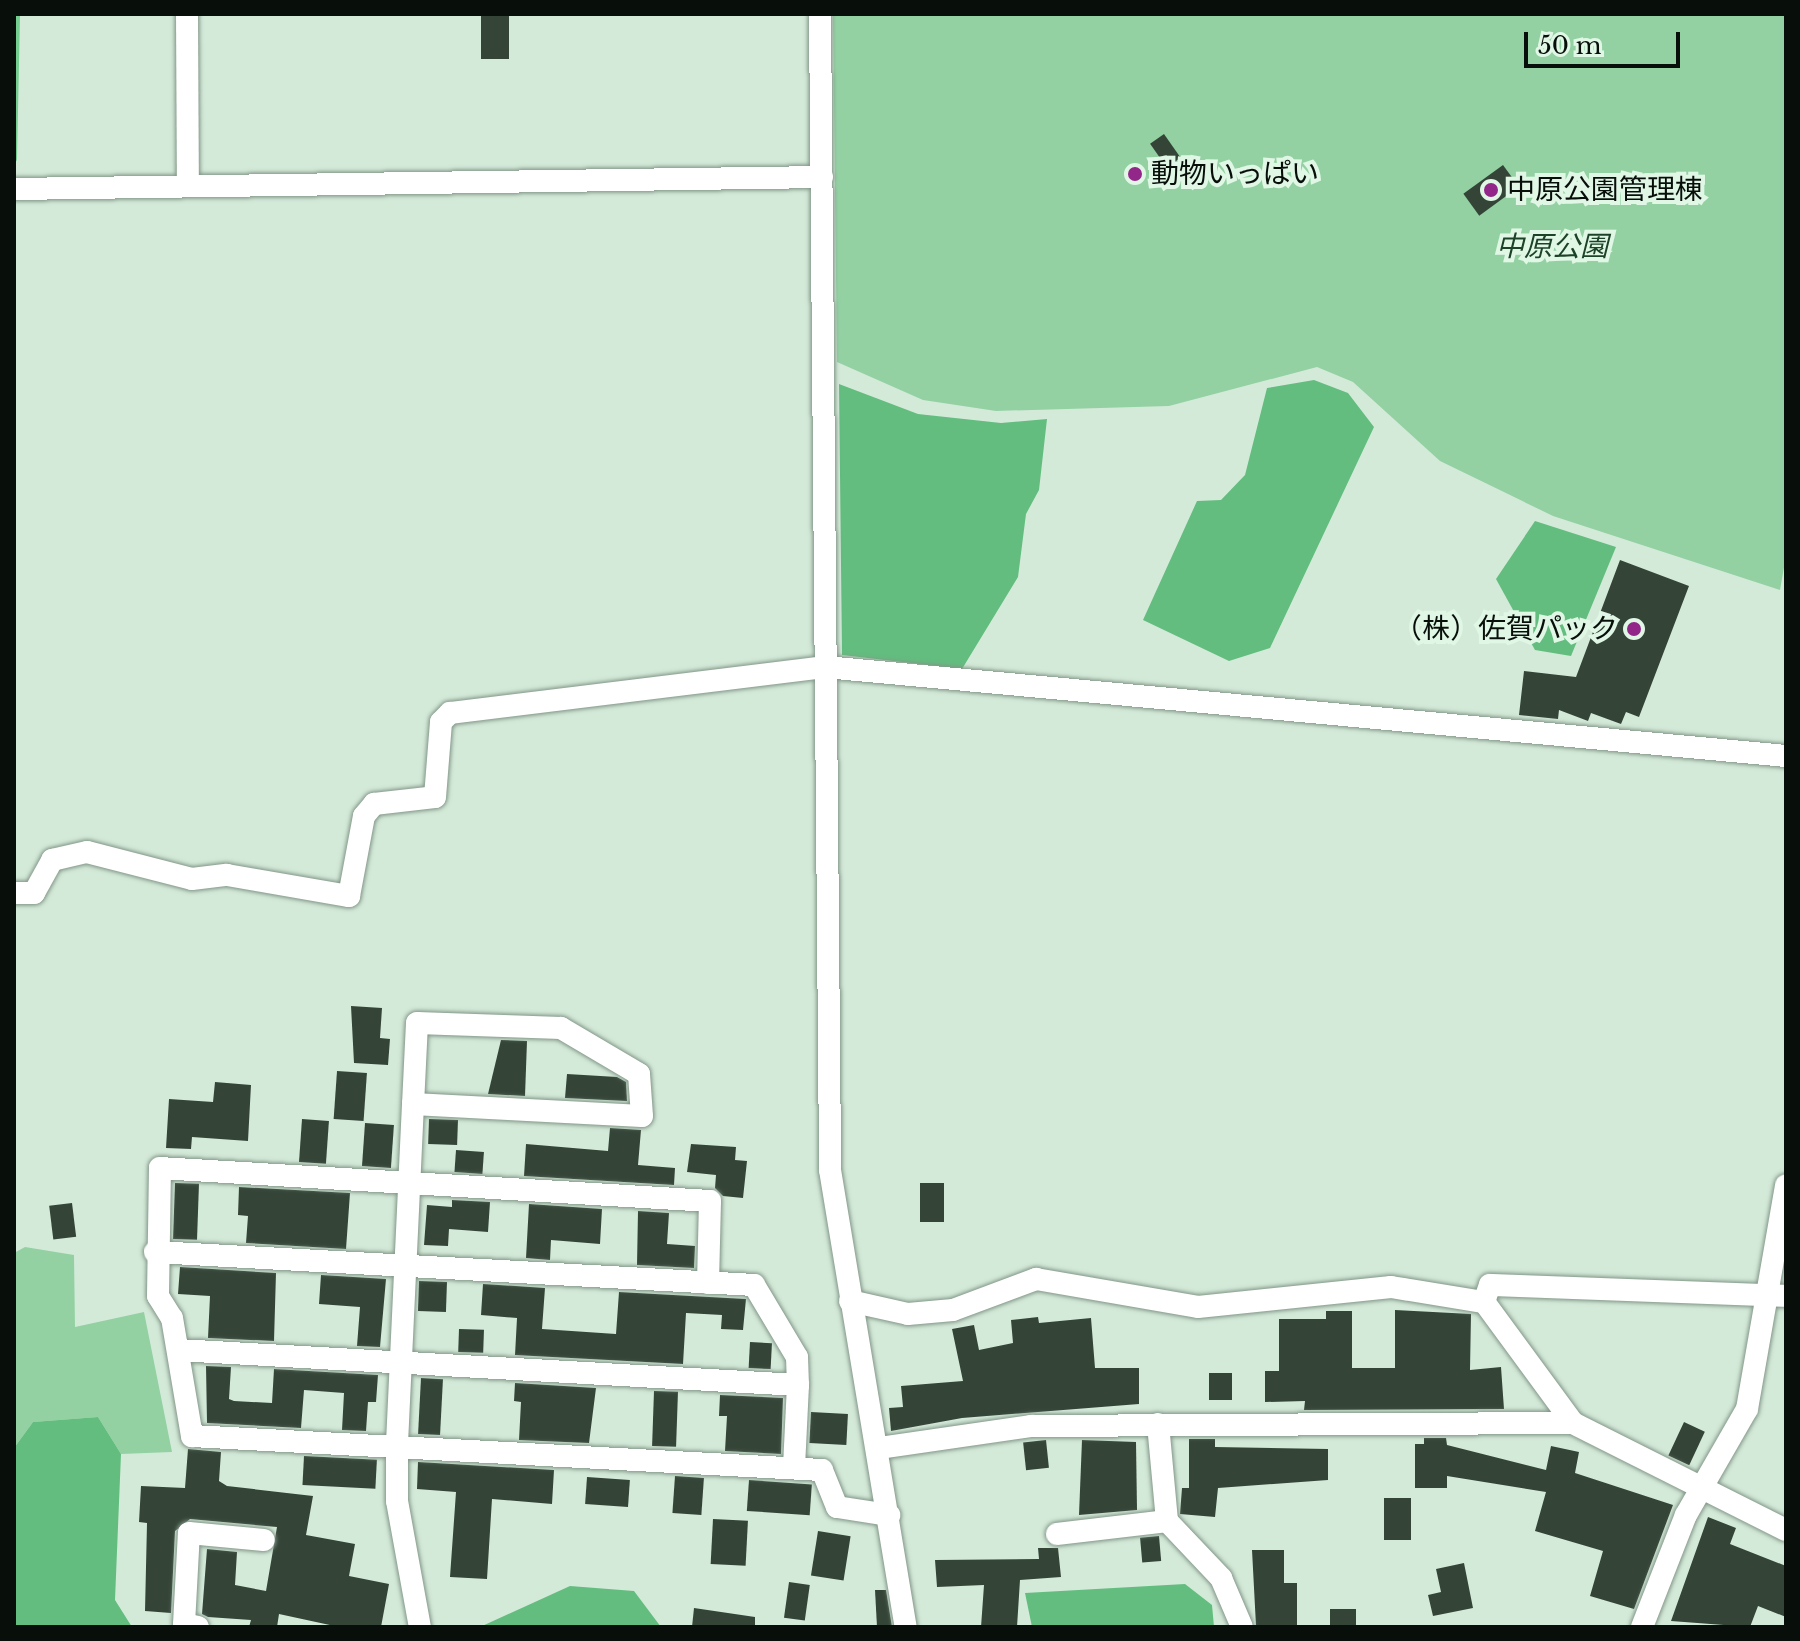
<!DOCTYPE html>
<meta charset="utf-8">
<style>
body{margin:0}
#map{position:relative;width:1800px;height:1641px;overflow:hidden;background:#d4ead9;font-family:"Libre Baskerville","Noto Sans JP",serif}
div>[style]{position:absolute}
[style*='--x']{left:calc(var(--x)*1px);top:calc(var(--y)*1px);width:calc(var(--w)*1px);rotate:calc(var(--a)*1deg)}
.green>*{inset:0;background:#93d1a3}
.forest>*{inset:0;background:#63bd7f}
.stream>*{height:6px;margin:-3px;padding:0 3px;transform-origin:3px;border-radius:3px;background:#74ce8f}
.building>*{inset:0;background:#344538;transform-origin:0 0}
.roads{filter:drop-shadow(0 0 2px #829687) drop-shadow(0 0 2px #829687)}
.street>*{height:22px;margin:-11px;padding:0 11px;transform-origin:11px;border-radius:11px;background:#fff}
.dots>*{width:22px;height:22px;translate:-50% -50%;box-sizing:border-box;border:4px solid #e1f7e6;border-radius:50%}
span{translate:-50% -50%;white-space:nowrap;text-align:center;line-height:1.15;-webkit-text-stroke:8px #e1f7e6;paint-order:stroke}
.poi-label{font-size:28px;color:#080f0a}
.left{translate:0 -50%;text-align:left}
.right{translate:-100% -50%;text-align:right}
.park-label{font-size:28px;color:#1c4228;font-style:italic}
.frame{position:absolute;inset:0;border:16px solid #080f0a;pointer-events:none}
.scale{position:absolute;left:1524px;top:32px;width:156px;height:36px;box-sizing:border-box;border:4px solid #080f0a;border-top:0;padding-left:10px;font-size:24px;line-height:28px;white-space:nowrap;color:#080f0a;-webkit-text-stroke:6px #e1f7e6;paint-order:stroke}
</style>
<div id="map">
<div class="green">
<div style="clip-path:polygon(833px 14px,1786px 14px,1786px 556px,1780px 590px,1553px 516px,1440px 461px,1353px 382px,1317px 367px,1169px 406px,996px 411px,923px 400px,837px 362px)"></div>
<div style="clip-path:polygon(25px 1247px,74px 1255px,75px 1327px,144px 1312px,172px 1452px,121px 1454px,98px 1417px,33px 1422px,14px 1448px,14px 1253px)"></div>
</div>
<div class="forest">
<div style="clip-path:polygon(1314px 380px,1348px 393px,1374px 427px,1270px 648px,1229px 661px,1143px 620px,1197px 501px,1221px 500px,1245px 475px,1267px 388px)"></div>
<div style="clip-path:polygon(839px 384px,918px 414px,1001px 423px,1047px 419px,1039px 490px,1026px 514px,1018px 577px,962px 669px,842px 655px)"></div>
<div style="clip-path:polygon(1535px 521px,1616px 547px,1571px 656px,1535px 650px,1496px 579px)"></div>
<div style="clip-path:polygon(98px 1417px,121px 1454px,115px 1600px,132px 1627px,14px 1627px,14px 1448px,33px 1422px)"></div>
<div style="clip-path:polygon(1185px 1584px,1212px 1605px,1214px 1627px,1032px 1627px,1025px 1593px)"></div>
<div style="clip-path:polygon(570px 1586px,634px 1591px,661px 1627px,480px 1627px)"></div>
</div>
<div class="stream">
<div style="--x:14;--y:159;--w:145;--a:-88.8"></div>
</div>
<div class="building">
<div style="left:481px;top:14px;width:28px;height:45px"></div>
<div style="left:1164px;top:134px;width:29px;height:17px;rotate:55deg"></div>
<div style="left:1503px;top:165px;width:27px;height:49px;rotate:54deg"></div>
<div style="clip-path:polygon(1620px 560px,1689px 586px,1639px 717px,1626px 712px,1621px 724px,1591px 713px,1588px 721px,1559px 710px,1558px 719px,1519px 715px,1524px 671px,1576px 677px)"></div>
<div style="clip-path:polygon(351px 1006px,382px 1008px,380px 1038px,390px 1039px,388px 1065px,354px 1063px)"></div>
<div style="clip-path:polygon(501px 1040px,527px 1041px,525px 1096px,488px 1094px)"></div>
<div style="left:337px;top:1071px;width:30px;height:48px;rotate:4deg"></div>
<div style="clip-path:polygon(567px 1074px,617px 1077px,626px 1082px,627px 1101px,565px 1098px)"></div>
<div style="clip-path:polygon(215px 1082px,251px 1085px,248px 1141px,192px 1137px,191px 1149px,166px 1148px,169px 1099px,213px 1102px)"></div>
<div style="left:302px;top:1119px;width:27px;height:43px;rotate:4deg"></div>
<div style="left:429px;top:1119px;width:29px;height:25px;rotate:2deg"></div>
<div style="left:365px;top:1123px;width:29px;height:43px;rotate:4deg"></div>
<div style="clip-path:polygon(610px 1128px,641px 1130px,638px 1165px,675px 1168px,674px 1185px,524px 1176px,526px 1144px,608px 1151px)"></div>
<div style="clip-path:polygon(691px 1144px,736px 1147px,735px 1160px,747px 1161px,743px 1198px,723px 1196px,715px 1188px,716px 1175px,687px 1172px)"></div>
<div style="left:456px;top:1150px;width:28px;height:22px;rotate:4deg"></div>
<div style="left:175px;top:1183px;width:24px;height:56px;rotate:2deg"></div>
<div style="left:920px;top:1183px;width:24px;height:39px"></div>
<div style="clip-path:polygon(239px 1187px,350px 1193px,346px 1249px,246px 1243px,248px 1216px,238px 1215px)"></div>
<div style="clip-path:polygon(452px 1200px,490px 1202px,488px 1232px,449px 1229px,448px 1246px,424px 1245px,427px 1205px,452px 1207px)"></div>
<div style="left:72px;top:1203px;width:34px;height:23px;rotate:83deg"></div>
<div style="clip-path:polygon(529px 1204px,602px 1209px,600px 1244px,551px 1240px,550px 1260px,526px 1258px)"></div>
<div style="clip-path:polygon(638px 1211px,669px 1213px,667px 1244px,695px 1246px,694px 1268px,637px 1265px)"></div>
<div style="clip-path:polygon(180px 1267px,276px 1273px,274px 1341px,208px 1338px,210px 1296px,178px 1294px)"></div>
<div style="clip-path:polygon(321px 1275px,386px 1279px,380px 1347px,357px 1346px,360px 1307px,319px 1304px)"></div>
<div style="left:419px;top:1281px;width:28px;height:30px;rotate:2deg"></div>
<div style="clip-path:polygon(483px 1284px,545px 1288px,542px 1329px,616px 1334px,619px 1292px,746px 1299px,743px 1330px,721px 1329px,722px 1315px,686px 1313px,683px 1364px,515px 1355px,517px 1318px,481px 1315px)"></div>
<div style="clip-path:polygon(1395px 1310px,1471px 1314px,1470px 1370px,1501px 1367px,1504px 1409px,1304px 1410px,1305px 1401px,1265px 1402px,1265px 1371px,1279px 1371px,1279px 1319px,1326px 1319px,1326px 1311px,1352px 1311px,1352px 1368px,1395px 1368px)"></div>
<div style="clip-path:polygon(1038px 1317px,1039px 1323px,1091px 1318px,1095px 1368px,1139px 1368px,1139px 1404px,962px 1418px,891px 1431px,889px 1408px,903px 1407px,901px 1386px,963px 1381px,952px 1329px,974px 1325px,979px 1350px,1013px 1343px,1011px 1320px)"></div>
<div style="left:459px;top:1329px;width:25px;height:23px;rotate:2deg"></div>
<div style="left:750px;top:1342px;width:22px;height:26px;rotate:3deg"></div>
<div style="clip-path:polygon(206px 1366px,231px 1367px,229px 1399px,234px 1401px,272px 1403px,274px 1369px,378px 1375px,376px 1402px,368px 1402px,366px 1431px,342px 1430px,344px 1393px,304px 1390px,301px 1428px,207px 1423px)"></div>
<div style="left:1209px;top:1373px;width:23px;height:27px"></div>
<div style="left:421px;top:1378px;width:22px;height:56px;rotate:3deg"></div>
<div style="clip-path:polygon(515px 1383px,596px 1388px,589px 1443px,519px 1440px,521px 1402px,514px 1401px)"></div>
<div style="left:654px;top:1391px;width:24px;height:55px;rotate:2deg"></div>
<div style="clip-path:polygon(720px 1395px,783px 1398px,781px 1454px,725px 1451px,727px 1416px,719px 1416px)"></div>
<div style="left:811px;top:1412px;width:37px;height:31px;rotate:3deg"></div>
<div style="left:1684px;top:1422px;width:23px;height:37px;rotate:25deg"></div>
<div style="clip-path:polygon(1424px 1438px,1446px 1438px,1447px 1445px,1546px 1470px,1551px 1446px,1579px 1452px,1575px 1473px,1673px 1505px,1634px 1609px,1590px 1596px,1603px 1551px,1535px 1531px,1546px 1492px,1447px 1476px,1447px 1488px,1415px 1488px,1415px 1444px,1424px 1444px)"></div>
<div style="clip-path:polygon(1189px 1439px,1215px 1439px,1215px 1447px,1328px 1449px,1328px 1480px,1218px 1488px,1215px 1517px,1180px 1514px,1182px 1488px,1189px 1488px)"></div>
<div style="left:1046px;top:1440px;width:28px;height:23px;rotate:84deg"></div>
<div style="clip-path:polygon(1082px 1440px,1136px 1442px,1137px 1510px,1079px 1515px)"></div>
<div style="clip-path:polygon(188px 1449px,221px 1452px,219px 1481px,227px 1486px,313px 1496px,306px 1535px,355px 1544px,349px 1576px,389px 1584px,381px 1627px,339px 1627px,279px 1614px,277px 1627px,249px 1627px,251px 1620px,208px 1617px,202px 1614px,207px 1549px,237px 1552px,235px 1585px,266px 1591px,277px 1527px,190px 1519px,175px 1531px,171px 1613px,145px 1611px,147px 1523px,139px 1522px,141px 1486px,185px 1488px)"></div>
<div style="left:304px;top:1456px;width:73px;height:29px;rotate:3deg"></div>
<div style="clip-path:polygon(418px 1462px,554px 1470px,552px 1504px,492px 1499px,487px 1579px,450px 1577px,456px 1492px,417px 1489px)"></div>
<div style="left:675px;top:1476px;width:29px;height:37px;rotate:4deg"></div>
<div style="left:587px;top:1477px;width:43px;height:27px;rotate:4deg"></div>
<div style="left:749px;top:1480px;width:63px;height:31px;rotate:4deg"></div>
<div style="left:1384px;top:1498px;width:27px;height:42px"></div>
<div style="clip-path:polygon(1708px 1517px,1736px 1528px,1730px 1544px,1786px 1566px,1786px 1617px,1758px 1606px,1750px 1627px,1671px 1621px)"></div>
<div style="left:713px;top:1519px;width:35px;height:45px;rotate:3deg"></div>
<div style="left:818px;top:1531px;width:33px;height:45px;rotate:9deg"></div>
<div style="left:1159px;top:1536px;width:25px;height:19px;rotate:85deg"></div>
<div style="clip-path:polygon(1038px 1548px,1058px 1548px,1061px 1577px,1020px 1580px,1017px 1627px,981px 1627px,984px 1585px,937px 1587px,935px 1560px,1039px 1559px)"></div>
<div style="clip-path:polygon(1252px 1550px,1284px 1550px,1284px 1583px,1297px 1583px,1297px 1626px,1256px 1626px)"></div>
<div style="clip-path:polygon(1464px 1563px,1473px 1608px,1433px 1616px,1428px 1595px,1441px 1592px,1436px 1569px)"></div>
<div style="left:789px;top:1582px;width:21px;height:36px;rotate:8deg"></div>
<div style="clip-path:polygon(875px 1590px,886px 1590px,892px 1627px,877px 1627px)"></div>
<div style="clip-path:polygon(694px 1608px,755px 1617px,755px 1627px,692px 1627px)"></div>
<div style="left:1330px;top:1609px;width:26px;height:18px"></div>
</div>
<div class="roads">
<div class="street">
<div style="--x:187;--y:14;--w:172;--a:89.7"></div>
<div style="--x:820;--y:14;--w:1156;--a:89.5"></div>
<div style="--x:830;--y:1170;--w:463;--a:80.6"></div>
<div style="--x:14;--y:189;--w:808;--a:-0.85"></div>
<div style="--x:14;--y:893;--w:20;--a:0"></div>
<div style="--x:34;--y:893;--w:38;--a:-61"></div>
<div style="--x:52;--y:860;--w:36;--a:-13"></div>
<div style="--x:87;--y:852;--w:108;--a:14.4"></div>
<div style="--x:192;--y:879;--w:35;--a:-7"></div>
<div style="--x:227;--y:875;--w:124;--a:9.8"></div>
<div style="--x:349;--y:896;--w:81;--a:-79.4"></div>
<div style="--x:364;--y:816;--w:16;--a:-50"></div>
<div style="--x:374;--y:804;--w:61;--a:-6.5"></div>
<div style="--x:435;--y:797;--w:75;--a:-85.4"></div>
<div style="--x:441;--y:722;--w:13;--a:-45"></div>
<div style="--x:450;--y:713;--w:378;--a:-7"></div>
<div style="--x:825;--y:667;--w:965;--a:5.29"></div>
<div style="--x:413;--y:1104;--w:229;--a:3"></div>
<div style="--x:642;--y:1116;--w:42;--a:-94.1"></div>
<div style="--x:639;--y:1074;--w:91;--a:-149.5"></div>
<div style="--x:561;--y:1028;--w:144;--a:-178"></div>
<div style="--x:417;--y:1023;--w:81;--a:92.8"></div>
<div style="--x:413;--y:1104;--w:343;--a:92.7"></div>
<div style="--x:397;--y:1447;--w:54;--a:90"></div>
<div style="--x:397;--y:1501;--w:128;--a:79.7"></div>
<div style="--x:155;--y:1252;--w:600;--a:3.15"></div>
<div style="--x:754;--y:1285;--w:84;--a:59.2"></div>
<div style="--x:797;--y:1357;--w:28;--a:88"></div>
<div style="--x:708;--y:1283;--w:82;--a:-88.6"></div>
<div style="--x:710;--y:1201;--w:551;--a:-176.57"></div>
<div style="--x:160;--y:1168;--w:128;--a:90.9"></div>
<div style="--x:158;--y:1296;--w:26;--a:58"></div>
<div style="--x:172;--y:1318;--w:120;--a:80.4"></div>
<div style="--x:192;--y:1436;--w:631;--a:3.09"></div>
<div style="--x:822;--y:1470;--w:40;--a:68"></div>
<div style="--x:837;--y:1507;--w:53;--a:8.7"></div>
<div style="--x:850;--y:1301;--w:59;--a:12.6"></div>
<div style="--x:908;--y:1314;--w:45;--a:-5.1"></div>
<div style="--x:953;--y:1310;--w:89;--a:-20.5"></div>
<div style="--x:1036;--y:1279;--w:164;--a:9.8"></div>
<div style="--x:1198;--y:1307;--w:194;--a:-5.9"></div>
<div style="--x:1391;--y:1287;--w:94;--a:9.2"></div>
<div style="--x:178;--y:1350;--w:621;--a:3.23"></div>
<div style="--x:798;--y:1385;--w:83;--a:92.8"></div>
<div style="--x:1573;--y:1423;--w:150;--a:-126.3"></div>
<div style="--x:1484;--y:1302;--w:18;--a:-71"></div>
<div style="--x:1490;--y:1285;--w:295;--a:2.1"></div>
<div style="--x:1158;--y:1424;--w:97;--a:84.7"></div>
<div style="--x:1167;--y:1521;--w:79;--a:46.5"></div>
<div style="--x:1221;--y:1578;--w:53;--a:66.8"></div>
<div style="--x:879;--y:1448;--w:154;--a:-8.2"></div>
<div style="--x:1031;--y:1426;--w:542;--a:-0.32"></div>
<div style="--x:1573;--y:1423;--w:238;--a:26.7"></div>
<div style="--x:1057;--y:1534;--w:111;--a:-6.7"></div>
<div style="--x:198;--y:1627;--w:14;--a:-168"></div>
<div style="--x:184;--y:1624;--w:91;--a:-86.9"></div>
<div style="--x:189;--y:1533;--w:75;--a:5.3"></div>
<div style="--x:1642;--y:1627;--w:120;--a:-68.6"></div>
<div style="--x:1686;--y:1515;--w:122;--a:-60.1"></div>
<div style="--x:1747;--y:1409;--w:227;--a:-80.1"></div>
</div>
</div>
<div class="dots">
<div style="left:1135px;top:174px;background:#932789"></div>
<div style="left:1491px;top:190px;background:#932789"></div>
<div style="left:1634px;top:629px;background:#932789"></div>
</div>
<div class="poi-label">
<span class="left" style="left:1151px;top:174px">動物いっぱい</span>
<span class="left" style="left:1507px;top:190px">中原公園管理棟</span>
<span class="right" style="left:1618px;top:629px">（株）佐賀パック</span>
</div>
<div class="park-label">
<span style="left:1552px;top:247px">中原公園</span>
</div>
<div class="frame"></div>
<div class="scale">50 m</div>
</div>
